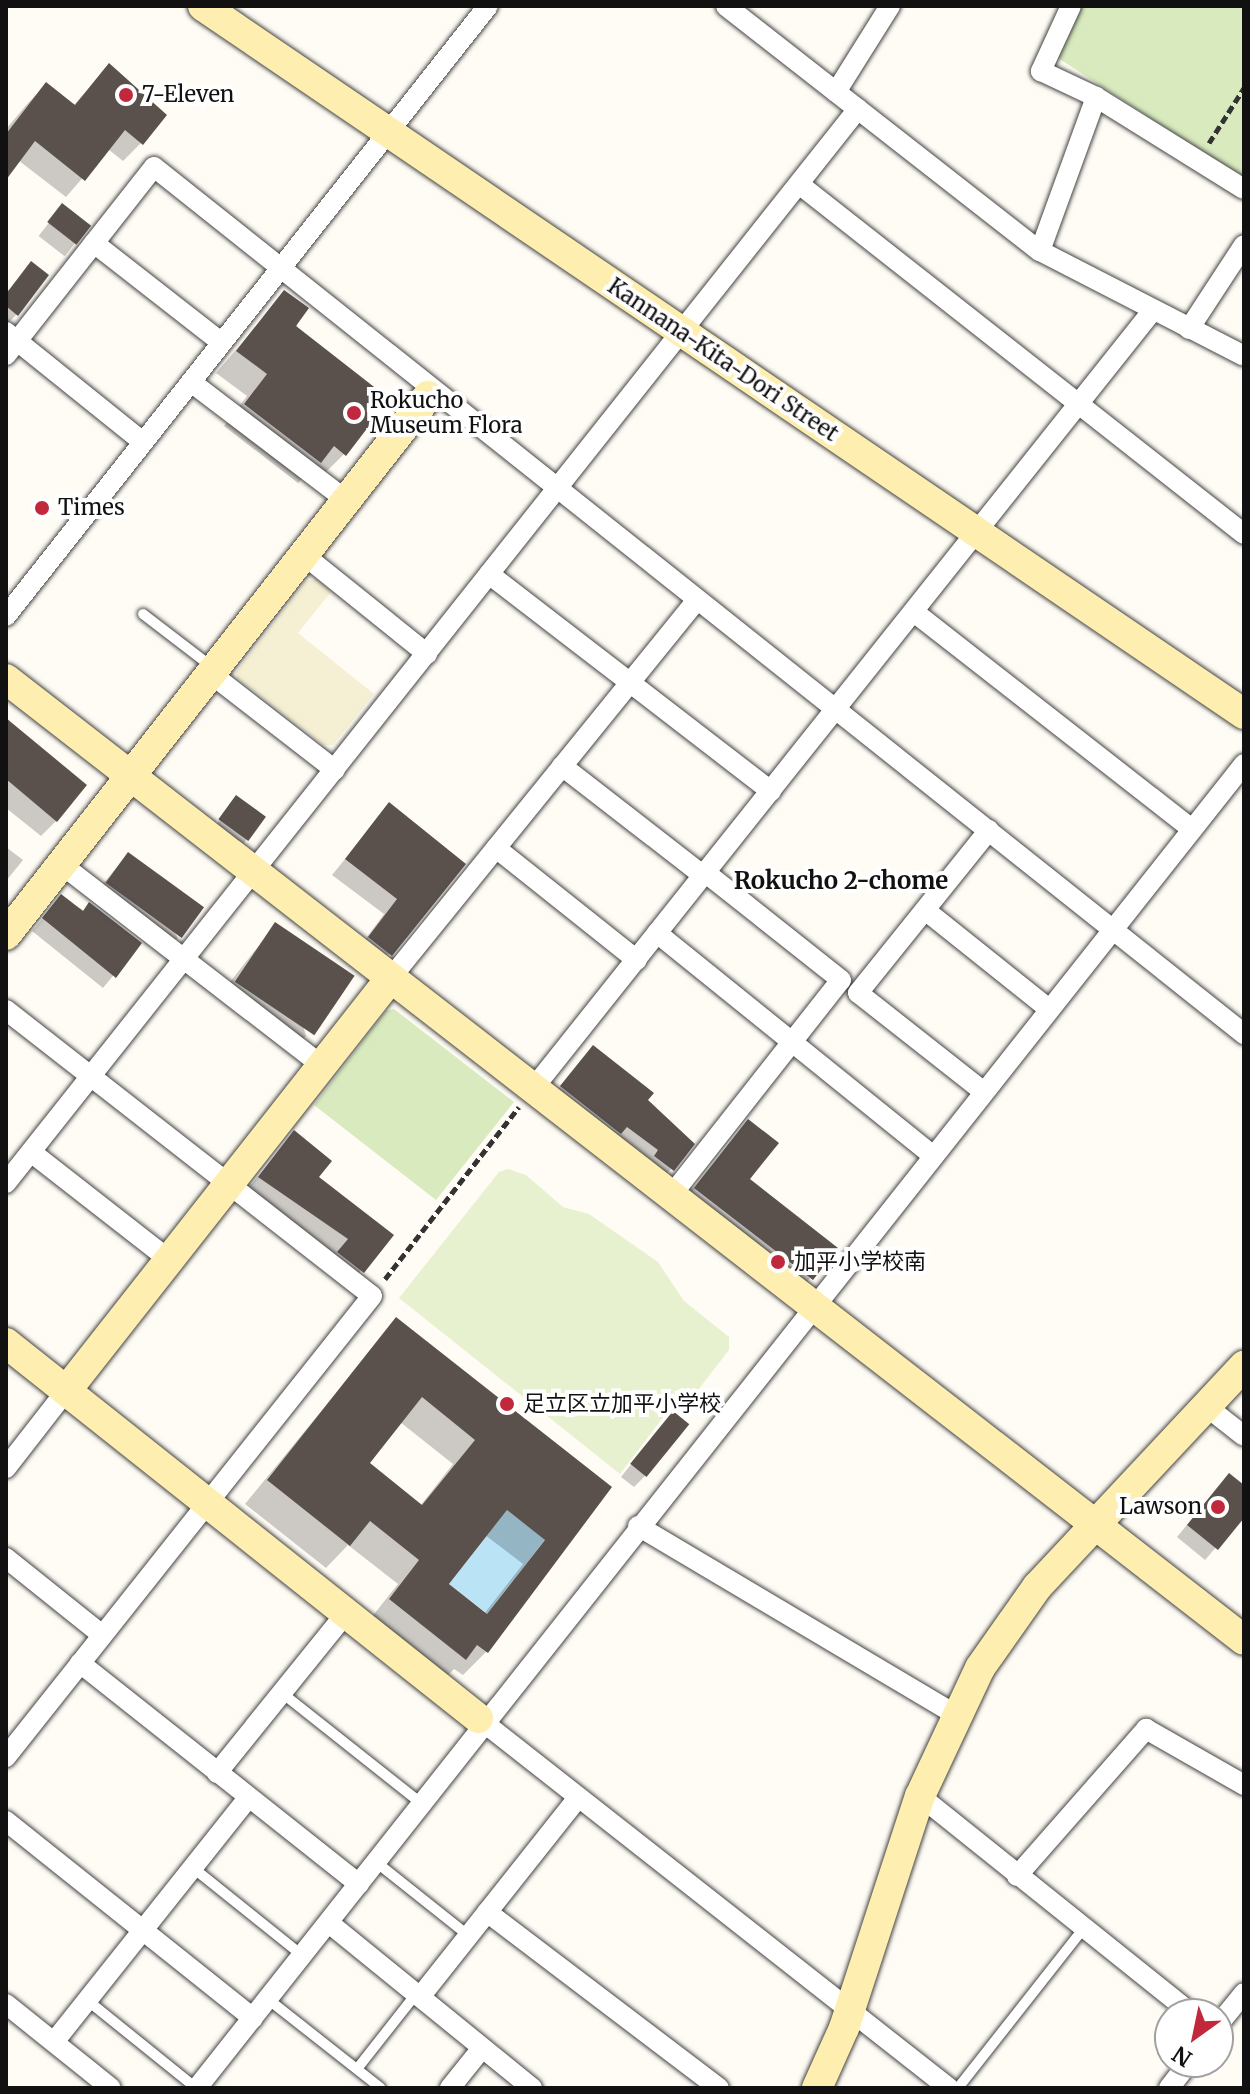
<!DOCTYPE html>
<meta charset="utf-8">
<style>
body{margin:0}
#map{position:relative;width:1250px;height:2094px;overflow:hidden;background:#fffcf5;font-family:Merriweather,"Noto Sans JP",serif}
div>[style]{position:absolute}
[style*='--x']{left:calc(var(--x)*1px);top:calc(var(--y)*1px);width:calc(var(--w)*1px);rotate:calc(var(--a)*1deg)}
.farmland>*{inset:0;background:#f5f0d4}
.green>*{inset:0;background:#d8eabe}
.pitch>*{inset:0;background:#e8f1cf}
.water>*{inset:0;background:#bae4f6;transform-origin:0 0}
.shadow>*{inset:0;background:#0003;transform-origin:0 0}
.building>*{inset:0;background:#5a514d;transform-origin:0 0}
.path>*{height:5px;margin-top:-2.5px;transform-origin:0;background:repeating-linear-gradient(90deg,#333 0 8px,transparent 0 12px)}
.roads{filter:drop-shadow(0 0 2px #444) drop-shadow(0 0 2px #444)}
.lane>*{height:10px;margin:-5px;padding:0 5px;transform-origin:5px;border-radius:5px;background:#fff}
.street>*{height:20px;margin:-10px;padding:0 10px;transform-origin:10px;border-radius:10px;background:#fff}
.secondary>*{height:30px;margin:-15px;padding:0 15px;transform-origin:15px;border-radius:15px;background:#feefb1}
.dots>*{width:22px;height:22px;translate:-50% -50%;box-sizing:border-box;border:4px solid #fff;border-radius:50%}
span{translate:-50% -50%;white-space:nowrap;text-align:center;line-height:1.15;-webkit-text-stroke:8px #fff;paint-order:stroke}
.poi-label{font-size:22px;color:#111}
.left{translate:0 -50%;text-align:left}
.right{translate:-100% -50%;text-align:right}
.street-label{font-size:22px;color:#111}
.neighbourhood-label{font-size:24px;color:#111;font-weight:700}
.frame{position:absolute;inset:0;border:8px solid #111;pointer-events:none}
.north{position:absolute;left:1154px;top:1998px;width:80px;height:80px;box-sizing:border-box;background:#fff;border:2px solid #a0a0a0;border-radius:50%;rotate:213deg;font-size:22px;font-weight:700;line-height:32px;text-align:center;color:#111}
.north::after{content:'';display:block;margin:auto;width:28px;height:36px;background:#c1283c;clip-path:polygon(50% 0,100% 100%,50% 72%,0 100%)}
</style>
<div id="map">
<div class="farmland">
<div style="clip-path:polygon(317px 579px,331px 592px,298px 633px,374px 694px,333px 745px,324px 745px,237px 678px,236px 672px,306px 581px)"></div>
</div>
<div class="green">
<div style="clip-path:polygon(1079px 6px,1244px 6px,1244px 179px,1055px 56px)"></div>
<div style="clip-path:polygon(394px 1009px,514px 1102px,436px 1200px,314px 1105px,386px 1011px)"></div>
</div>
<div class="pitch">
<div style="clip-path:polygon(508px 1169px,526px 1175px,563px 1207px,589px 1214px,658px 1262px,684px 1301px,729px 1337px,729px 1350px,681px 1412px,671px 1407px,620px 1474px,399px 1298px,499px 1172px)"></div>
</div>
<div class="water">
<div style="left:507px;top:1510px;width:48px;height:94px;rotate:38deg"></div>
</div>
<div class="shadow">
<div style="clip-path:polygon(109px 66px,141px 143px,123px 161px,108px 149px,66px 197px,18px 160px,6px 177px,6px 129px,28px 103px,46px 85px,73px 106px)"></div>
<div style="left:62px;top:206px;width:33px;height:38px;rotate:38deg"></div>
<div style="clip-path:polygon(31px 264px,17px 314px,6px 325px,6px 293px)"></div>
<div style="clip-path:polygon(285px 293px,344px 454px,323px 475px,313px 468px,298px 483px,224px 426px,247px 396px,216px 373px)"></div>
<div style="clip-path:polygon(6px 721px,56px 821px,41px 836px,6px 808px)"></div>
<div style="left:237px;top:798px;width:33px;height:44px;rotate:38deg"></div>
<div style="clip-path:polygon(390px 804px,463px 864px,376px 969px,355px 953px,384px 914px,332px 875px)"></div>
<div style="clip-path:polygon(6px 847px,23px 860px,6px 881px)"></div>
<div style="clip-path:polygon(128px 854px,178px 938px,162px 954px,90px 899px)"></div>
<div style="clip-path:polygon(61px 897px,139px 944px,103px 988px,32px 931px)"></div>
<div style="clip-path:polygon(275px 925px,306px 1036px,291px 1051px,219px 996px)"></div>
<div style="clip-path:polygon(593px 1048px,692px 1145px,656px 1186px,546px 1103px)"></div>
<div style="clip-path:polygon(748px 1121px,747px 1180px,835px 1249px,794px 1297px,678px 1206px)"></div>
<div style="clip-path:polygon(294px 1133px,316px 1178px,391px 1235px,348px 1286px,245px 1192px)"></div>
<div style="clip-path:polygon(evenodd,396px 1320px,609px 1488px,486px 1652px,463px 1675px,454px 1669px,441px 1682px,367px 1623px,398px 1584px,348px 1545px,326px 1568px,245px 1504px,396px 1320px,400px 1422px,453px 1464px,420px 1506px,367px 1463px,400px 1422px,396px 1320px,485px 1535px,523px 1564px,484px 1614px,446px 1584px,485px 1535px)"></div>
<div style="clip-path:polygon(662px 1425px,645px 1476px,634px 1487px,621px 1477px)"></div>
<div style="clip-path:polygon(1218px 1487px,1244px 1488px,1244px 1515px,1205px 1560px,1177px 1537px)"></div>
</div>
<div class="building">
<div style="clip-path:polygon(109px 63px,167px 115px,143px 145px,125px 130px,85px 181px,35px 141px,6px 180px,6px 134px,46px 82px,75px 105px)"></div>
<div style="left:62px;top:203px;width:37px;height:24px;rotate:38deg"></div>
<div style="clip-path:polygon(31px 261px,49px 275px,18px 316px,6px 306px,6px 294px)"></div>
<div style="clip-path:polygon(284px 290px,309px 308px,296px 326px,378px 390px,371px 400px,382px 409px,346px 456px,334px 446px,321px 463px,244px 404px,267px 374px,236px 351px)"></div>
<div style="clip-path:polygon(6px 718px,87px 785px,57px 822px,6px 779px)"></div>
<div style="left:236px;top:795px;width:37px;height:30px;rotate:36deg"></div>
<div style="clip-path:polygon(389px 802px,466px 864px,392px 956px,368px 937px,397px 899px,345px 859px)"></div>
<div style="left:128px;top:852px;width:94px;height:38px;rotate:36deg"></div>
<div style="clip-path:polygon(61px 894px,83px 911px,89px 902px,142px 943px,116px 978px,42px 918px)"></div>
<div style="left:275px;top:922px;width:96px;height:72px;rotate:34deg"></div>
<div style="clip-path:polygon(593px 1045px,654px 1093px,648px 1100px,695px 1144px,674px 1171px,654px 1156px,658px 1150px,627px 1127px,621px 1134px,560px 1086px)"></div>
<div style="clip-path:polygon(748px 1119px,779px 1143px,750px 1179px,838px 1248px,813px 1280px,694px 1188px)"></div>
<div style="clip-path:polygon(294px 1130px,332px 1161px,319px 1177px,394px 1235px,364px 1273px,337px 1252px,348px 1239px,258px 1177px)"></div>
<div style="clip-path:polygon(evenodd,396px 1317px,612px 1487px,488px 1653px,477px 1645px,466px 1660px,389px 1599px,419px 1560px,370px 1521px,350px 1546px,267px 1480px,396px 1317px,422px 1397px,475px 1440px,422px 1505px,370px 1463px,422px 1397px,396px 1317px,507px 1510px,545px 1540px,487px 1614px,449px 1584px,507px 1510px)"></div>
<div style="left:673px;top:1411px;width:21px;height:68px;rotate:39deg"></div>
<div style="clip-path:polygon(1229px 1473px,1244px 1485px,1244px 1518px,1218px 1550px,1187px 1525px)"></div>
</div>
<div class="path">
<div style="--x:1209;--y:143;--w:65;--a:-57.5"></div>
<div style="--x:385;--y:1279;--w:218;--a:-52.1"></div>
</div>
<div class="roads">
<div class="lane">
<div style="--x:143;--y:614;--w:87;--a:37.5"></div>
<div style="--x:282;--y:1693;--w:179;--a:38.4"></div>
<div style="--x:376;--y:1862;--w:119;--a:38.5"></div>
<div style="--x:192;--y:1867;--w:142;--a:38.7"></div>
<div style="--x:87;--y:2000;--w:140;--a:38.9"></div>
<div style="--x:269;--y:2000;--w:142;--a:38.2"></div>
<div style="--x:357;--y:2069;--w:95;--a:-51.8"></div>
<div style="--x:958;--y:2088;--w:204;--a:-51.8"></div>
</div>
<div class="street">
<div style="--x:726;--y:6;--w:398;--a:38"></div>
<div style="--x:1040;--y:251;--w:229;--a:27.2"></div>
<div style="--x:1071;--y:6;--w:72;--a:114.8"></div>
<div style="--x:1041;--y:71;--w:61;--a:25.3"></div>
<div style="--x:1096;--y:97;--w:174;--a:31.9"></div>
<div style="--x:836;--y:92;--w:102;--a:-57.9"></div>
<div style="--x:799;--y:184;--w:566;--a:38.19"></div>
<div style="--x:94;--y:243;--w:162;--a:38"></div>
<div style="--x:1040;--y:251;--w:164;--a:-70"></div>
<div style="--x:1189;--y:329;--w:100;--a:-56.8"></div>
<div style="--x:6;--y:332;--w:176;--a:38.8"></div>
<div style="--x:6;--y:355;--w:239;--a:-51.8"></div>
<div style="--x:154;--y:167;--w:1393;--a:38.5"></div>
<div style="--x:191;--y:382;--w:195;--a:37.3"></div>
<div style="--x:304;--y:555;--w:158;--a:38.8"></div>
<div style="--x:489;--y:574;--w:356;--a:37.6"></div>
<div style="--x:914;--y:612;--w:353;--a:38"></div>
<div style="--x:6;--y:616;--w:777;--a:-51.69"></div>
<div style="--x:210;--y:673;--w:158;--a:37.8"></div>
<div style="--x:562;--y:766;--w:180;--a:37.8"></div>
<div style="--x:496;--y:848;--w:180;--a:38.5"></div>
<div style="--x:61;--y:864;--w:329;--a:37.7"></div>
<div style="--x:925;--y:910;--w:159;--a:38.6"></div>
<div style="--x:657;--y:933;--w:355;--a:38.9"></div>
<div style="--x:390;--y:979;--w:488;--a:-51"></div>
<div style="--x:6;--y:1010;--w:464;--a:38"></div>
<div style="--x:372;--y:1296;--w:589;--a:128.45"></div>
<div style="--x:532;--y:1090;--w:997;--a:-51.47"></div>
<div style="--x:984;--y:1092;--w:160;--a:-141.8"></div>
<div style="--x:858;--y:993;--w:209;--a:-51.2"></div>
<div style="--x:31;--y:1152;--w:175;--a:38"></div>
<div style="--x:6;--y:1183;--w:1371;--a:-51.58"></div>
<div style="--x:670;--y:1197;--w:276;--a:-51.8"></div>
<div style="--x:841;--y:980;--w:172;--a:-141.6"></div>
<div style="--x:1206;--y:1406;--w:48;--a:38.3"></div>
<div style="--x:6;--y:1468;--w:98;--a:-52.1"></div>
<div style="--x:638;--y:1526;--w:369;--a:30.7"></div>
<div style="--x:6;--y:1558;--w:123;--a:38.7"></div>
<div style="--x:80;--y:1663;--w:356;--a:38.4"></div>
<div style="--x:478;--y:1718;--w:599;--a:38.15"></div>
<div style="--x:217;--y:1773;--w:207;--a:-51.1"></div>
<div style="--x:920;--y:1796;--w:349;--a:38.7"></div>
<div style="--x:6;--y:1821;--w:316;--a:38.6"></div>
<div style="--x:1017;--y:1876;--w:196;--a:-48.7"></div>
<div style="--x:1146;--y:1729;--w:113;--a:29.7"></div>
<div style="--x:487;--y:1912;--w:291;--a:37.2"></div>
<div style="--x:329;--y:1923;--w:262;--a:39.1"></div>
<div style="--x:420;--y:1997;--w:254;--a:-51.6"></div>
<div style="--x:6;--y:2004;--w:134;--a:38.7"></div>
<div style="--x:1218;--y:2025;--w:41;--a:-50.9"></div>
<div style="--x:54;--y:2042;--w:312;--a:-51.5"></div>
<div style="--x:197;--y:2088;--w:1688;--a:-51.66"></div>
<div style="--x:450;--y:2088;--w:51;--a:-51.3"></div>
<div style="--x:1169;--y:2088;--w:33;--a:-52"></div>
</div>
<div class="secondary">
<div style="--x:203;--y:6;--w:1259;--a:34.22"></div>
<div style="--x:6;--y:679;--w:1567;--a:37.82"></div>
<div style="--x:6;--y:935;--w:685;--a:-51.94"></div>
<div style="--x:6;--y:1343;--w:603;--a:38.47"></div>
<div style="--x:66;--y:1391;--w:524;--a:-51.82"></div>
<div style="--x:817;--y:2088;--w:66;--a:-65.8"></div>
<div style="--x:844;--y:2028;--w:244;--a:-71.9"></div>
<div style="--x:920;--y:1796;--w:141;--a:-64.9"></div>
<div style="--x:980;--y:1668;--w:99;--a:-54.9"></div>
<div style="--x:1037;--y:1587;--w:303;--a:-46.9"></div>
</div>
</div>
<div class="dots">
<div style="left:126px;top:95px;background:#c1283c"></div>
<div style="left:354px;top:413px;background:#c1283c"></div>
<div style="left:42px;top:508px;background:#c1283c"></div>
<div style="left:778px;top:1262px;background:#c1283c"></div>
<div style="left:507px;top:1404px;background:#c1283c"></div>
<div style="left:1218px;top:1507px;background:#c1283c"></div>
</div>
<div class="poi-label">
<span class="left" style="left:142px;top:95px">7-Eleven</span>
<span class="left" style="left:370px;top:413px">Rokucho<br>Museum Flora</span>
<span class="left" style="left:58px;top:508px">Times</span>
<span class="left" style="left:794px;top:1262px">加平小学校南</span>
<span class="left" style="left:523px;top:1404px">足立区立加平小学校</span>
<span class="right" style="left:1202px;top:1507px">Lawson</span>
</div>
<div class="street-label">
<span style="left:723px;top:360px;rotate:34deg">Kannana-Kita-Dori Street</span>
</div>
<div class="neighbourhood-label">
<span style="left:841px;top:881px">Rokucho 2-chome</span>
</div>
<div class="frame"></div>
<div class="north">N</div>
</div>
